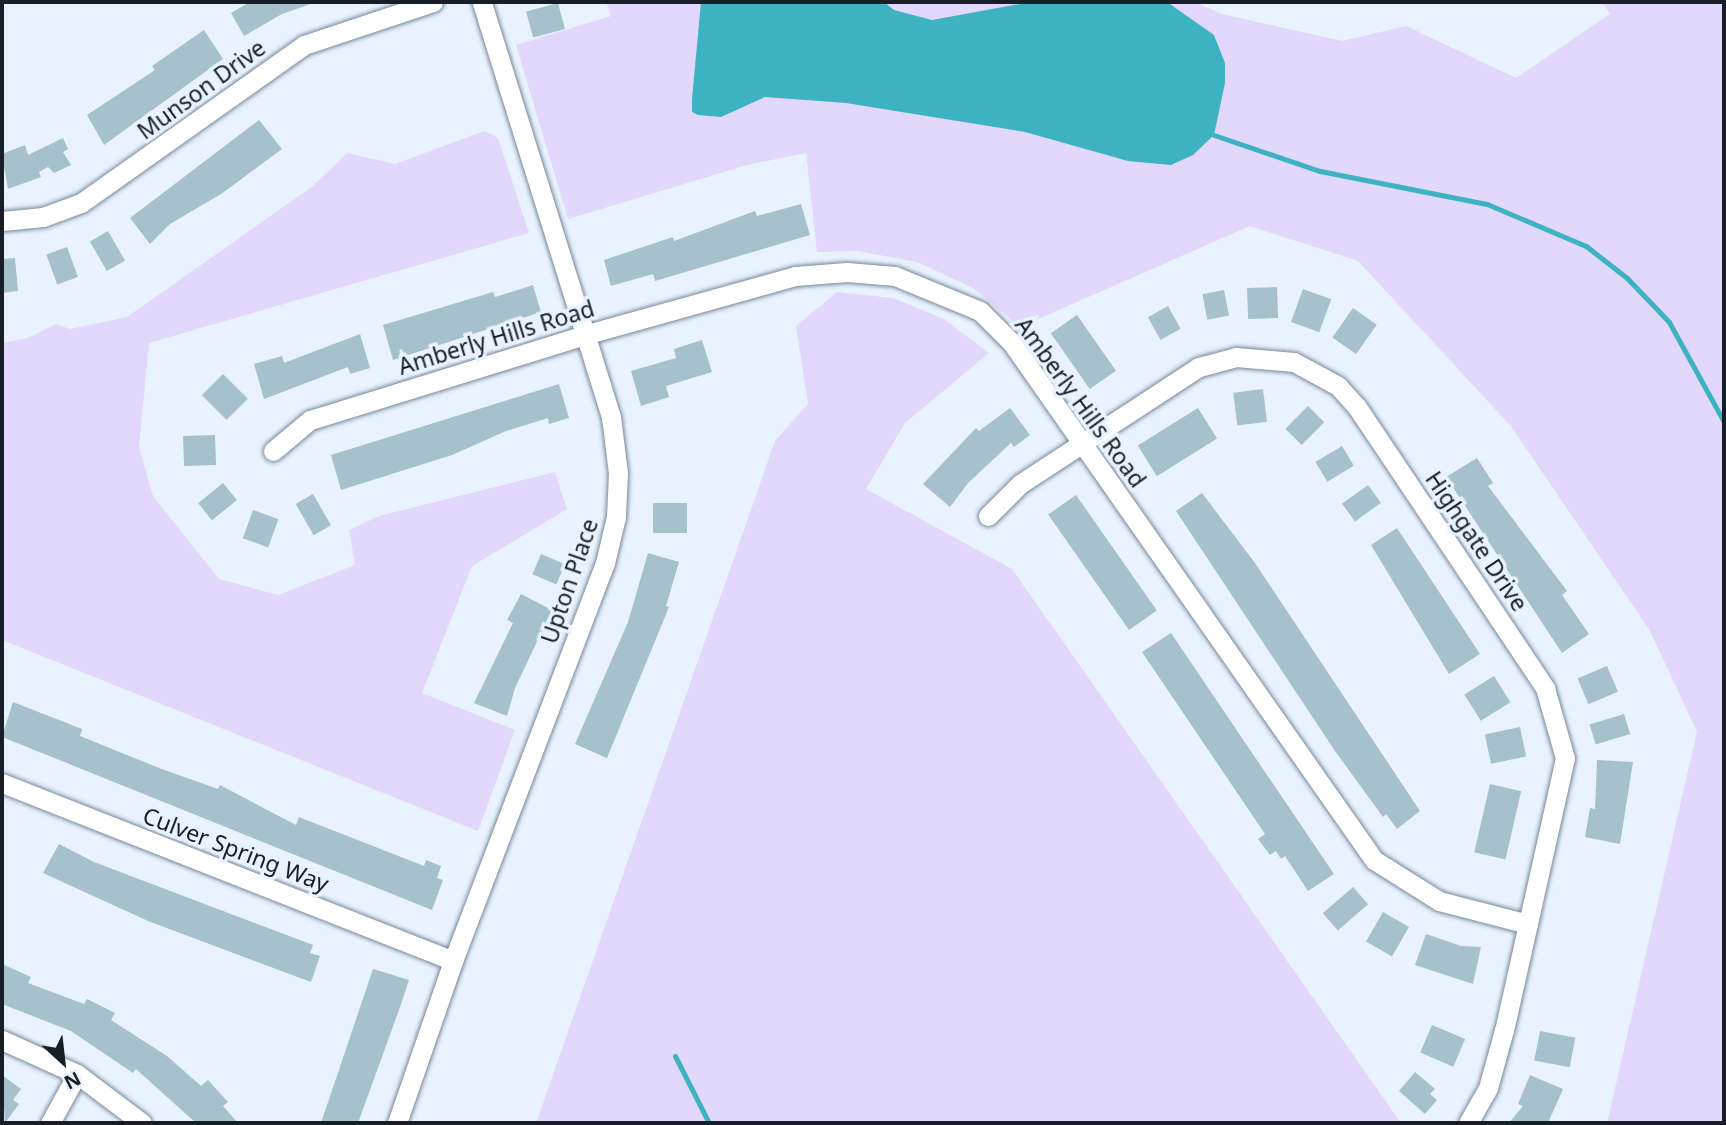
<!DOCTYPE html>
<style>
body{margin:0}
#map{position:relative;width:1726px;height:1125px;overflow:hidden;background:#e8f3ff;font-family:"Noto Sans",sans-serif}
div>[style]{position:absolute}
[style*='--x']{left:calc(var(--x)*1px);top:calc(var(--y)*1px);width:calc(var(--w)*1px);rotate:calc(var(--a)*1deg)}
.green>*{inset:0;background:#e1d8fc}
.water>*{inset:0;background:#3db3c1}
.stream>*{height:5px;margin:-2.5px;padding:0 2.5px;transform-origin:2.5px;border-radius:2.5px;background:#3db3c1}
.building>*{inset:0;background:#a6c0cc;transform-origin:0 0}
.roads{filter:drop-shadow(0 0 2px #778799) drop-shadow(0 0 2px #778799)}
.street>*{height:19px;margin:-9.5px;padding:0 9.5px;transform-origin:9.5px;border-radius:9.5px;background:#fff}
span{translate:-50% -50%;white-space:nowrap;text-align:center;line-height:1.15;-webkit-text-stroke:7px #e8f3ff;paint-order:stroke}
.street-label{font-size:23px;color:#171e25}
.frame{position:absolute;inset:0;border:4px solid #171e25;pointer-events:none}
.north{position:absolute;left:28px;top:1027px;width:70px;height:70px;-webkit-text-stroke:5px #e8f3ff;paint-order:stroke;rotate:153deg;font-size:19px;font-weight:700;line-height:28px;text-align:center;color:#171e25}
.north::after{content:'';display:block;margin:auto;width:24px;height:32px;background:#171e25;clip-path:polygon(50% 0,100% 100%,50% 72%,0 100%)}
</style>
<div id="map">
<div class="green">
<div style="clip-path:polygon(606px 2px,1195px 2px,1222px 14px,1342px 41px,1406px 26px,1516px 78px,1610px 14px,1602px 2px,1724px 2px,1724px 1123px,1607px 1123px,1697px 732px,1649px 629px,1510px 425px,1358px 261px,1250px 226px,1020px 327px,973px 288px,917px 262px,857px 251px,817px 252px,806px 153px,747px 165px,568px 219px,516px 45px,611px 16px)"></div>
<div style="clip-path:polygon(484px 131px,498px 138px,529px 233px,149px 343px,139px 447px,153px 496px,219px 579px,278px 595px,355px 565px,349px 530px,379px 516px,555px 472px,567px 509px,472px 566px,422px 693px,515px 730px,478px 831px,2px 640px,2px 343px,28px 338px,56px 324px,70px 329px,127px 317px,313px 186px,347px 153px,395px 164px)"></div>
<div style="clip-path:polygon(837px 292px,893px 298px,944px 319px,989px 353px,905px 423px,866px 489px,1012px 569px,1401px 1123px,536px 1123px,775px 441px,808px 404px,796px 326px)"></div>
</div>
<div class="water">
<div style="clip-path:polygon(701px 2px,884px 2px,894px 10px,932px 20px,1031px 2px,1167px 2px,1214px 35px,1225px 63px,1225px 83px,1214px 135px,1193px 155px,1171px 165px,1128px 161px,1025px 132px,846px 103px,765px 97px,721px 117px,698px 115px,692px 112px,692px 99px)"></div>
</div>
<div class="stream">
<div style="--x:1214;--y:135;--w:112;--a:18.8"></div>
<div style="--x:1320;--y:171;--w:170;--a:11.2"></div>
<div style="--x:1487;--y:204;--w:108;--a:23"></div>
<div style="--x:1586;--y:246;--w:52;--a:38"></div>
<div style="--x:1627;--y:278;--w:61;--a:46.3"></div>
<div style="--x:1669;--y:322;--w:114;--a:61.2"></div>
<div style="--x:675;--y:1056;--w:75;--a:63.1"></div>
</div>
<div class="building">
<div style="clip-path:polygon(250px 2px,316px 2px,282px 14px,244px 36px,231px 13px)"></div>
<div style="left:558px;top:3px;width:27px;height:33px;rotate:75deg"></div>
<div style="clip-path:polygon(204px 30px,223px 59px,104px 145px,87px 115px,155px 70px,152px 66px)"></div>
<div style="clip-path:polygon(259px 120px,282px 149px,221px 194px,170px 224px,150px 244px,130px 218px)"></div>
<div style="clip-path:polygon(63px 138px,68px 149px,63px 152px,71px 165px,54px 173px,48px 167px,39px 172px,41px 177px,8px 189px,2px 154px,25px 145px,28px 155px)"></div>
<div style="clip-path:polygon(801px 204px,810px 235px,655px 281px,653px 274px,611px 286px,604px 260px,673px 237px,674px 241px,755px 211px,757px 216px)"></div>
<div style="left:108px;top:231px;width:34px;height:21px;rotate:60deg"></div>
<div style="left:67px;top:247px;width:32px;height:22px;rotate:70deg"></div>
<div style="clip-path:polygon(15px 258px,18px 291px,2px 293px,2px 259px)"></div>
<div style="clip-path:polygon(533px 285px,541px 312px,393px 360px,383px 325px,493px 292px,495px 297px)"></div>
<div style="left:1277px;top:287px;width:31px;height:30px;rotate:88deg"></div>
<div style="left:1303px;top:289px;width:30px;height:35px;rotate:20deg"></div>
<div style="left:1224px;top:290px;width:26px;height:22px;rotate:79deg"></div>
<div style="left:1168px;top:306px;width:26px;height:23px;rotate:61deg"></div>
<div style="left:1353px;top:308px;width:29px;height:36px;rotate:35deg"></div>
<div style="left:1077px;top:315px;width:68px;height:32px;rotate:55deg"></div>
<div style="clip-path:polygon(360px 334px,370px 368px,350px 374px,348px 367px,264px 399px,254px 364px,282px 356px,284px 363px)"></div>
<div style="clip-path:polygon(702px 340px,712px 372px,666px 386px,669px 397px,641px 406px,631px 371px,676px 358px,674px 349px)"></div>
<div style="left:223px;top:374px;width:35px;height:30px;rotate:45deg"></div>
<div style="clip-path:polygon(559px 384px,569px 418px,549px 424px,548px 418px,506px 431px,452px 455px,341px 490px,331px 455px)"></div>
<div style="left:1263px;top:389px;width:33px;height:30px;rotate:83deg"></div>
<div style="left:1308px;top:406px;width:23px;height:32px;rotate:45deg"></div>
<div style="clip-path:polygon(1010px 408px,1030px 435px,1014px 447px,1011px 443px,968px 483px,950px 507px,923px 484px,976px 428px,979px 431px)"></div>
<div style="left:1198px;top:408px;width:36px;height:71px;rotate:58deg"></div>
<div style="left:215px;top:435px;width:30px;height:32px;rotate:88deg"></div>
<div style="left:1342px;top:446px;width:23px;height:31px;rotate:59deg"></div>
<div style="clip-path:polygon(1477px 458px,1493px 483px,1488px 486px,1567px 591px,1562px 595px,1589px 634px,1562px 653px,1446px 477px)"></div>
<div style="left:223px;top:483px;width:22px;height:32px;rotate:51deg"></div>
<div style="left:1368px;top:485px;width:22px;height:32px;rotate:54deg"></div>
<div style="clip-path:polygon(1202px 493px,1255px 563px,1420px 811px,1397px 829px,1386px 814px,1383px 817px,1335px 751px,1176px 511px)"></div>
<div style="left:313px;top:494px;width:36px;height:20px;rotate:60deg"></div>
<div style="left:1076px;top:495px;width:141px;height:34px;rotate:55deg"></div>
<div style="left:653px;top:503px;width:34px;height:30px"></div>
<div style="left:253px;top:510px;width:27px;height:30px;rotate:20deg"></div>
<div style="clip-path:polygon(1397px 528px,1480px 654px,1449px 674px,1371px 545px)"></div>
<div style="clip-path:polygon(648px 553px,679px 562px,666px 606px,669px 607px,607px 758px,575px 744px,628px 622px)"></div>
<div style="left:541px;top:554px;width:26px;height:22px;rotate:23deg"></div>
<div style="clip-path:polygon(521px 594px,552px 610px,515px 688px,507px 716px,474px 703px,513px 623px,507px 620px)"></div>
<div style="clip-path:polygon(1171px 633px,1334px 874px,1308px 891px,1285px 856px,1281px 859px,1276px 851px,1270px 855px,1258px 839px,1265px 834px,1142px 652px)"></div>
<div style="left:1607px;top:666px;width:28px;height:32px;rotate:67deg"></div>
<div style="left:1494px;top:676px;width:31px;height:35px;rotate:58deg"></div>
<div style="clip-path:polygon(13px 702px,82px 729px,80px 736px,159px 768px,218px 789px,220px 785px,296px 825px,299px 817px,424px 866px,426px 860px,441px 866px,437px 878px,443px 880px,432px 910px,2px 737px)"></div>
<div style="left:1624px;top:714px;width:21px;height:36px;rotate:73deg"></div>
<div style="left:1520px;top:727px;width:30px;height:36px;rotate:78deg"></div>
<div style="clip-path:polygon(1597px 760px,1633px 762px,1620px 844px,1585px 837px,1590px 808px,1595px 809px)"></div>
<div style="left:1490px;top:784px;width:32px;height:70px;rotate:13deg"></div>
<div style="clip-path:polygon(59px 844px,94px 862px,313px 945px,310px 953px,320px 956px,311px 982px,148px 921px,43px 873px)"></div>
<div style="left:1353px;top:887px;width:23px;height:40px;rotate:49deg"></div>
<div style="left:1383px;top:912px;width:30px;height:34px;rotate:30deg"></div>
<div style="clip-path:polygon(1426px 934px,1461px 946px,1481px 947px,1473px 984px,1415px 965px)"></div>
<div style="clip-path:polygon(2px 964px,31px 977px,28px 983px,84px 1004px,87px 999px,115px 1013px,111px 1020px,167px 1056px,201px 1086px,208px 1080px,228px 1102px,223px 1106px,238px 1123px,196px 1123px,136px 1069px,133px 1073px,71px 1031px,2px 1004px)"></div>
<div style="clip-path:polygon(373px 969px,409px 980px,399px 1010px,358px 1123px,321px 1123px)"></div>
<div style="left:1432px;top:1025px;width:36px;height:30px;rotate:23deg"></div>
<div style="left:1540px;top:1031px;width:36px;height:30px;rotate:11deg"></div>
<div style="clip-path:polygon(1415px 1072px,1435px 1089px,1430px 1094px,1437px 1100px,1425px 1114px,1399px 1091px)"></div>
<div style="clip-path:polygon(2px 1075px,21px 1089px,13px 1100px,19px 1104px,5px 1123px)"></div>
<div style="clip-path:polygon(1530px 1075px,1563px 1089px,1548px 1123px,1509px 1123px,1523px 1106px,1518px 1104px)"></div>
</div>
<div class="roads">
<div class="street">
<div style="--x:2;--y:221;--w:41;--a:-5.6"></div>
<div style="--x:43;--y:217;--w:40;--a:-20.2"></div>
<div style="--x:81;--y:203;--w:273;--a:-35.3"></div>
<div style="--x:304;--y:45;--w:136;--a:-18.4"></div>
<div style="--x:273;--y:451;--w:48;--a:-40"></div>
<div style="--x:310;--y:420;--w:287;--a:-17.2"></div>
<div style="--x:584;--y:335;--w:219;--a:-15.6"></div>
<div style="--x:795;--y:276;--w:52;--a:-4.4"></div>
<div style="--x:847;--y:272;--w:48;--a:4.8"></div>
<div style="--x:895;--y:276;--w:92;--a:22.4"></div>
<div style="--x:980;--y:311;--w:45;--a:45"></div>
<div style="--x:1012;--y:343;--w:631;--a:55"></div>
<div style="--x:1374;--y:860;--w:77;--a:32.2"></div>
<div style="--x:1439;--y:901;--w:92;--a:14.5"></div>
<div style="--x:988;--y:516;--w:45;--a:-45"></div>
<div style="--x:1020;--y:484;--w:214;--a:-33.2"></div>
<div style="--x:1199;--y:367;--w:38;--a:-15"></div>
<div style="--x:1236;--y:357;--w:58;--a:4.9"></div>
<div style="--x:1294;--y:362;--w:50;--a:28.6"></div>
<div style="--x:1338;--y:386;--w:28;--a:48"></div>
<div style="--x:1357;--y:407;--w:338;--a:56.2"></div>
<div style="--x:1545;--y:688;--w:73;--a:74.1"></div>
<div style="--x:1565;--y:758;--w:279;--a:102.6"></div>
<div style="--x:1504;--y:1030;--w:60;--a:105.4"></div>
<div style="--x:1488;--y:1088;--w:40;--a:119.7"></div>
<div style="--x:2;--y:783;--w:485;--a:21.5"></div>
<div style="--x:2;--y:1040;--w:82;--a:24.4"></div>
<div style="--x:77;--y:1074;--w:81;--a:37"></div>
<div style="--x:50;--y:1123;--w:56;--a:-61.1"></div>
<div style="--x:397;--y:1123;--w:171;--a:-70.9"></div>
<div style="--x:453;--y:961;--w:426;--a:-69.1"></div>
<div style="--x:605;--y:563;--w:47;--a:-76.6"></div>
<div style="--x:616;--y:517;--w:44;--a:-87.4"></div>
<div style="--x:618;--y:473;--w:56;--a:-97.1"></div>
<div style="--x:611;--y:417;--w:435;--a:-107.3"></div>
</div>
</div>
<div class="street-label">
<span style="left:201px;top:89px;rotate:-36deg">Munson Drive</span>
<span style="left:496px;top:337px;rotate:-17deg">Amberly Hills Road</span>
<span style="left:1081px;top:402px;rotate:54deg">Amberly Hills Road</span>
<span style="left:1477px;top:541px;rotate:56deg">Highgate Drive</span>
<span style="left:569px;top:581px;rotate:-71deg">Upton Place</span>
<span style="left:236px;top:849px;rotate:21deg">Culver Spring Way</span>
</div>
<div class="frame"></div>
<div class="north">N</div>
</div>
